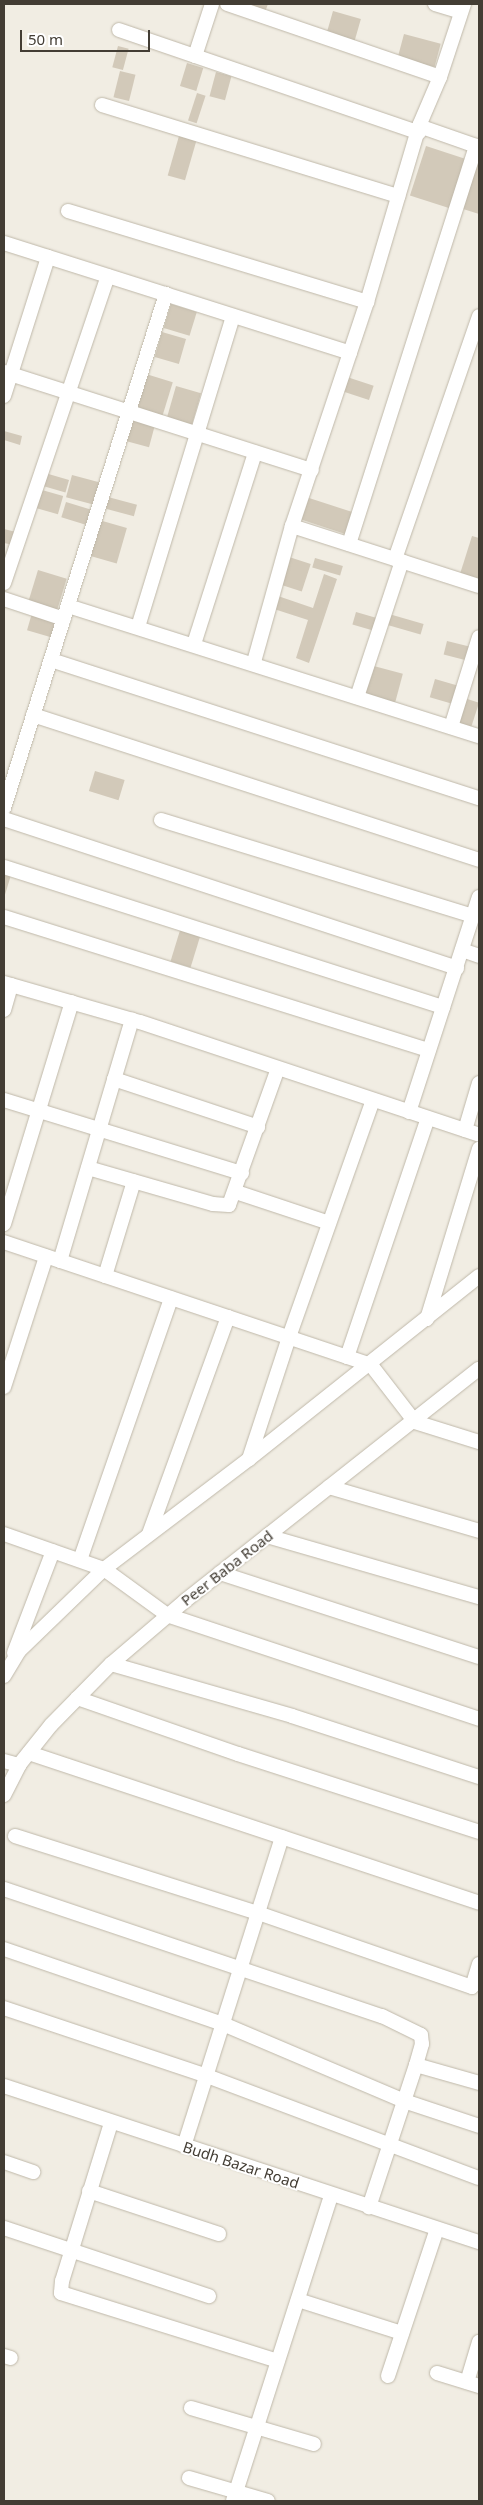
<!DOCTYPE html>
<style>
body{margin:0}
#map{position:relative;width:483px;height:2505px;overflow:hidden;background:#f1ede3;font-family:"Noto Sans",sans-serif}
div>[style]{position:absolute}
[style*='--x']{left:calc(var(--x)*1px);top:calc(var(--y)*1px);width:calc(var(--w)*1px);rotate:calc(var(--a)*1deg)}
.building>*{inset:0;background:#d2c9b9;transform-origin:0 0}
.roads{filter:drop-shadow(0 0 1px #bfb8a9) drop-shadow(0 0 1px #bfb8a9)}
.street>*{height:14px;margin:-7px;padding:0 7px;transform-origin:7px;border-radius:7px;background:#fff}
span{translate:-50% -50%;white-space:nowrap;text-align:center;line-height:1.15;-webkit-text-stroke:4px #fff;paint-order:stroke}
.street-label{font-size:15px;color:#433d34}
.frame{position:absolute;inset:0;border:5px solid #433d34;pointer-events:none}
.scale{position:absolute;left:20px;top:30px;width:130px;height:22px;box-sizing:border-box;border:2px solid #433d34;border-top:0;padding-left:6px;font-size:15px;line-height:18px;white-space:nowrap;color:#433d34;-webkit-text-stroke:4px #fff;paint-order:stroke}
</style>
<div id="map">
<div class="building">
<div style="clip-path:polygon(245px 4px,268px 4px,265px 12px)"></div>
<div style="left:333px;top:11px;width:29px;height:26px;rotate:16deg"></div>
<div style="left:404px;top:34px;width:38px;height:24px;rotate:15deg"></div>
<div style="left:118px;top:46px;width:11px;height:22px;rotate:15deg"></div>
<div style="left:187px;top:63px;width:17px;height:24px;rotate:17deg"></div>
<div style="left:120px;top:71px;width:16px;height:27px;rotate:14deg"></div>
<div style="left:216px;top:72px;width:16px;height:25px;rotate:15deg"></div>
<div style="left:197px;top:93px;width:9px;height:29px;rotate:18deg"></div>
<div style="left:179px;top:136px;width:18px;height:41px;rotate:16deg"></div>
<div style="left:426px;top:146px;width:45px;height:52px;rotate:18deg"></div>
<div style="clip-path:polygon(479px 157px,479px 214px,460px 208px)"></div>
<div style="left:171px;top:304px;width:27px;height:25px;rotate:17deg"></div>
<div style="left:162px;top:332px;width:25px;height:26px;rotate:16deg"></div>
<div style="left:146px;top:374px;width:28px;height:36px;rotate:17deg"></div>
<div style="left:347px;top:377px;width:28px;height:15px;rotate:18deg"></div>
<div style="left:176px;top:386px;width:26px;height:33px;rotate:16deg"></div>
<div style="left:133px;top:418px;width:23px;height:24px;rotate:15deg"></div>
<div style="clip-path:polygon(4px 431px,22px 436px,20px 445px,4px 440px)"></div>
<div style="left:45px;top:473px;width:25px;height:13px;rotate:16deg"></div>
<div style="left:72px;top:475px;width:31px;height:23px;rotate:15deg"></div>
<div style="left:42px;top:490px;width:22px;height:19px;rotate:16deg"></div>
<div style="left:108px;top:497px;width:30px;height:12px;rotate:15deg"></div>
<div style="left:306px;top:497px;width:51px;height:23px;rotate:18deg"></div>
<div style="left:66px;top:502px;width:28px;height:16px;rotate:17deg"></div>
<div style="left:99px;top:520px;width:29px;height:37px;rotate:16deg"></div>
<div style="clip-path:polygon(4px 529px,16px 532px,13px 545px,4px 543px)"></div>
<div style="clip-path:polygon(472px 536px,479px 538px,479px 580px,460px 574px)"></div>
<div style="left:286px;top:556px;width:26px;height:29px;rotate:18deg"></div>
<div style="left:315px;top:558px;width:29px;height:10px;rotate:16deg"></div>
<div style="left:38px;top:570px;width:30px;height:36px;rotate:17deg"></div>
<div style="clip-path:polygon(324px 574px,337px 579px,309px 663px,296px 658px,308px 620px,274px 609px,278px 596px,313px 608px)"></div>
<div style="left:356px;top:612px;width:25px;height:13px;rotate:16deg"></div>
<div style="left:32px;top:613px;width:25px;height:18px;rotate:16deg"></div>
<div style="left:389px;top:614px;width:36px;height:11px;rotate:16deg"></div>
<div style="left:447px;top:641px;width:25px;height:14px;rotate:14deg"></div>
<div style="left:370px;top:665px;width:34px;height:30px;rotate:15deg"></div>
<div style="left:435px;top:679px;width:25px;height:19px;rotate:16deg"></div>
<div style="left:461px;top:697px;width:19px;height:26px;rotate:18deg"></div>
<div style="left:95px;top:771px;width:31px;height:21px;rotate:17deg"></div>
<div style="clip-path:polygon(4px 873px,11px 875px,4px 898px)"></div>
<div style="left:181px;top:927px;width:21px;height:36px;rotate:17deg"></div>
</div>
<div class="roads">
<div class="street">
<div style="--x:227;--y:4;--w:225;--a:18.9"></div>
<div style="--x:435;--y:4;--w:27;--a:17"></div>
<div style="--x:119;--y:30;--w:317;--a:18.9"></div>
<div style="--x:195;--y:56;--w:55;--a:-71.9"></div>
<div style="--x:102;--y:105;--w:310;--a:17.1"></div>
<div style="--x:419;--y:126;--w:64;--a:19.3"></div>
<div style="--x:68;--y:211;--w:313;--a:16.9"></div>
<div style="--x:4;--y:243;--w:363;--a:17.6"></div>
<div style="--x:4;--y:372;--w:323;--a:17.7"></div>
<div style="--x:4;--y:396;--w:146;--a:-72.4"></div>
<div style="--x:292;--y:526;--w:196;--a:17.8"></div>
<div style="--x:349;--y:544;--w:418;--a:-72.3"></div>
<div style="--x:395;--y:559;--w:257;--a:-70.9"></div>
<div style="--x:4;--y:583;--w:324;--a:-71.3"></div>
<div style="--x:4;--y:599;--w:63;--a:18.4"></div>
<div style="--x:68;--y:606;--w:431;--a:17.6"></div>
<div style="--x:138;--y:627;--w:325;--a:-73"></div>
<div style="--x:194;--y:644;--w:201;--a:-72.3"></div>
<div style="--x:51;--y:660;--w:450;--a:17.9"></div>
<div style="--x:254;--y:662;--w:141;--a:-74.4"></div>
<div style="--x:292;--y:526;--w:236;--a:-71.5"></div>
<div style="--x:367;--y:302;--w:184;--a:-73.5"></div>
<div style="--x:419;--y:126;--w:53;--a:-66.8"></div>
<div style="--x:440;--y:77;--w:77;--a:-71.8"></div>
<div style="--x:357;--y:697;--w:143;--a:-71.7"></div>
<div style="--x:33;--y:715;--w:469;--a:18"></div>
<div style="--x:451;--y:727;--w:94;--a:-72.7"></div>
<div style="--x:4;--y:808;--w:539;--a:-72.51"></div>
<div style="--x:4;--y:819;--w:477;--a:18.2"></div>
<div style="--x:161;--y:820;--w:327;--a:17.1"></div>
<div style="--x:4;--y:867;--w:461;--a:17.7"></div>
<div style="--x:4;--y:917;--w:445;--a:17.4"></div>
<div style="--x:462;--y:950;--w:18;--a:19"></div>
<div style="--x:4;--y:983;--w:141;--a:16"></div>
<div style="--x:140;--y:1022;--w:357;--a:18.4"></div>
<div style="--x:4;--y:1010;--w:26;--a:-74"></div>
<div style="--x:114;--y:1079;--w:152;--a:18.4"></div>
<div style="--x:4;--y:1100;--w:249;--a:17.1"></div>
<div style="--x:409;--y:1112;--w:226;--a:-72"></div>
<div style="--x:465;--y:1130;--w:49;--a:-73.4"></div>
<div style="--x:88;--y:1168;--w:130;--a:16.1"></div>
<div style="--x:213;--y:1204;--w:16;--a:4"></div>
<div style="--x:229;--y:1205;--w:145;--a:-70.3"></div>
<div style="--x:236;--y:1192;--w:98;--a:18.4"></div>
<div style="--x:4;--y:1224;--w:232;--a:-73"></div>
<div style="--x:4;--y:1242;--w:387;--a:18.5"></div>
<div style="--x:371;--y:1365;--w:72;--a:52.3"></div>
<div style="--x:415;--y:1422;--w:67;--a:17.4"></div>
<div style="--x:60;--y:1261;--w:252;--a:-73.4"></div>
<div style="--x:105;--y:1276;--w:99;--a:-73"></div>
<div style="--x:427;--y:1319;--w:178;--a:-73"></div>
<div style="--x:347;--y:1357;--w:252;--a:-71.3"></div>
<div style="--x:4;--y:1387;--w:137;--a:-72.1"></div>
<div style="--x:249;--y:1459;--w:128;--a:-71.8"></div>
<div style="--x:289;--y:1337;--w:251;--a:-70.5"></div>
<div style="--x:329;--y:1487;--w:156;--a:16.3"></div>
<div style="--x:4;--y:1534;--w:106;--a:19.3"></div>
<div style="--x:104;--y:1569;--w:78;--a:36.1"></div>
<div style="--x:167;--y:1615;--w:329;--a:18.4"></div>
<div style="--x:149;--y:1534;--w:231;--a:-70"></div>
<div style="--x:267;--y:1536;--w:221;--a:16.1"></div>
<div style="--x:80;--y:1560;--w:277;--a:-70.8"></div>
<div style="--x:220;--y:1573;--w:272;--a:18"></div>
<div style="--x:14;--y:1653;--w:109;--a:-69.1"></div>
<div style="--x:111;--y:1664;--w:188;--a:16"></div>
<div style="--x:292;--y:1716;--w:197;--a:18.1"></div>
<div style="--x:4;--y:1676;--w:29;--a:-59"></div>
<div style="--x:19;--y:1651;--w:118;--a:-44"></div>
<div style="--x:104;--y:1569;--w:182;--a:-37.2"></div>
<div style="--x:249;--y:1459;--w:294;--a:-38.5"></div>
<div style="--x:77;--y:1698;--w:170;--a:19.2"></div>
<div style="--x:238;--y:1754;--w:253;--a:17.9"></div>
<div style="--x:29;--y:1753;--w:474;--a:18.4"></div>
<div style="--x:4;--y:1761;--w:16;--a:15"></div>
<div style="--x:4;--y:1795;--w:34;--a:-63"></div>
<div style="--x:19;--y:1765;--w:51;--a:-51.3"></div>
<div style="--x:51;--y:1725;--w:86;--a:-45.5"></div>
<div style="--x:111;--y:1664;--w:99;--a:-40.5"></div>
<div style="--x:186;--y:1600;--w:373;--a:-38.3"></div>
<div style="--x:15;--y:1836;--w:255;--a:17.6"></div>
<div style="--x:258;--y:1913;--w:226;--a:19.1"></div>
<div style="--x:472;--y:1987;--w:24;--a:-73"></div>
<div style="--x:4;--y:1889;--w:399;--a:18.6"></div>
<div style="--x:382;--y:2016;--w:43;--a:26"></div>
<div style="--x:421;--y:2035;--w:9;--a:84"></div>
<div style="--x:422;--y:2044;--w:22;--a:106"></div>
<div style="--x:416;--y:2065;--w:150;--a:108.3"></div>
<div style="--x:4;--y:1949;--w:231;--a:18.9"></div>
<div style="--x:223;--y:2024;--w:197;--a:23"></div>
<div style="--x:404;--y:2101;--w:79;--a:18.4"></div>
<div style="--x:4;--y:2008;--w:214;--a:18.5"></div>
<div style="--x:207;--y:2076;--w:290;--a:20.6"></div>
<div style="--x:416;--y:2065;--w:66;--a:15.9"></div>
<div style="--x:4;--y:2086;--w:500;--a:18.2"></div>
<div style="--x:111;--y:2123;--w:165;--a:107.2"></div>
<div style="--x:62;--y:2281;--w:12;--a:95"></div>
<div style="--x:61;--y:2293;--w:227;--a:17.4"></div>
<div style="--x:184;--y:2146;--w:324;--a:-72.4"></div>
<div style="--x:4;--y:2162;--w:31;--a:19"></div>
<div style="--x:89;--y:2191;--w:137;--a:18.3"></div>
<div style="--x:4;--y:2228;--w:216;--a:18.4"></div>
<div style="--x:298;--y:2300;--w:109;--a:17.6"></div>
<div style="--x:4;--y:2356;--w:7;--a:16"></div>
<div style="--x:437;--y:2373;--w:44;--a:17.2"></div>
<div style="--x:388;--y:2376;--w:155;--a:-71.6"></div>
<div style="--x:467;--y:2382;--w:42;--a:-73.3"></div>
<div style="--x:191;--y:2408;--w:128;--a:16.3"></div>
<div style="--x:189;--y:2478;--w:82;--a:16.2"></div>
<div style="--x:233;--y:2501;--w:321;--a:-72.2"></div>
</div>
</div>
<div class="street-label">
<span style="left:227px;top:1568px;rotate:-38deg">Peer Baba Road</span>
<span style="left:241px;top:2165px;rotate:18deg">Budh Bazar Road</span>
</div>
<div class="frame"></div>
<div class="scale">50 m</div>
</div>
